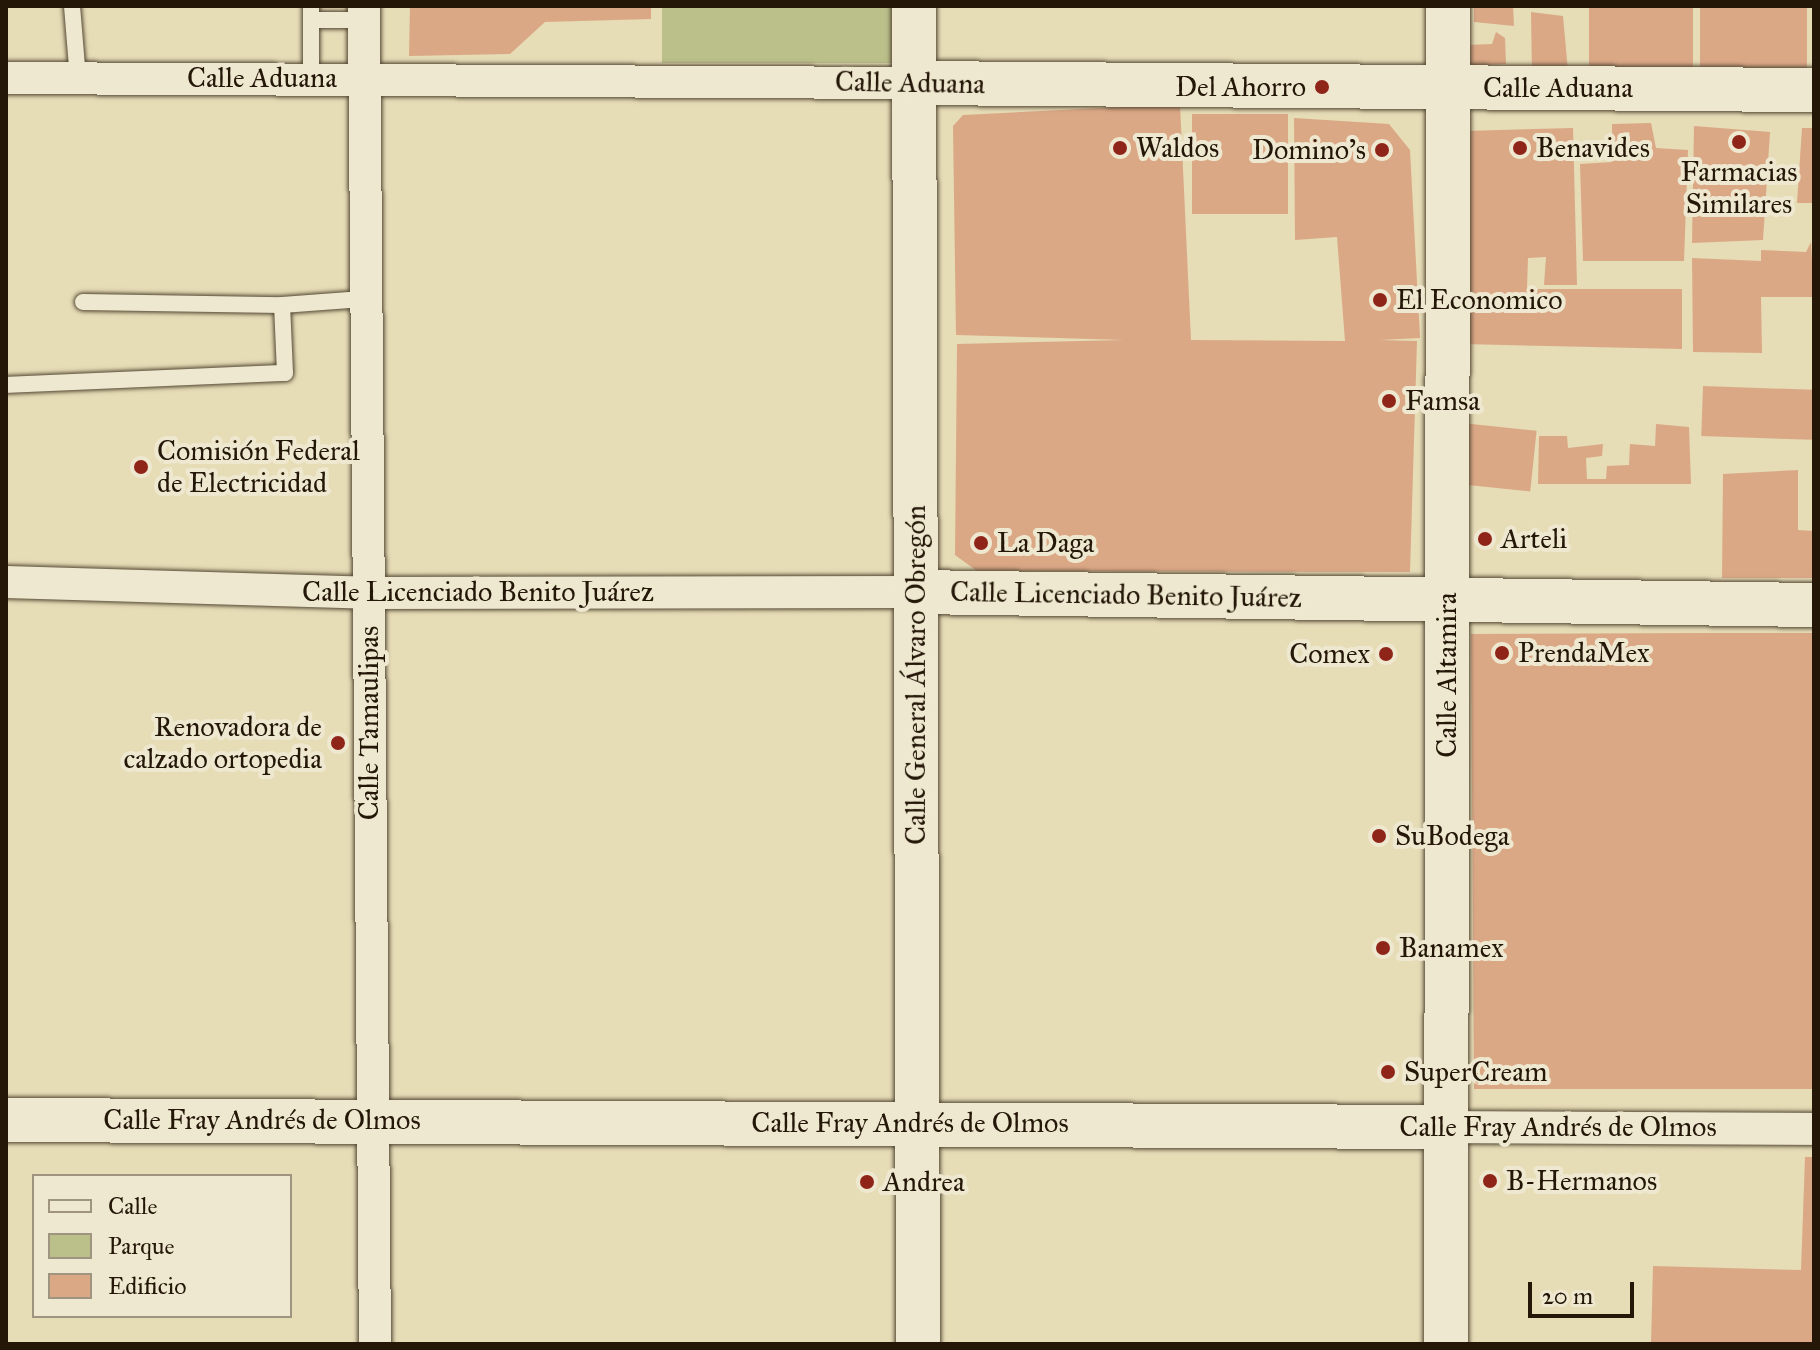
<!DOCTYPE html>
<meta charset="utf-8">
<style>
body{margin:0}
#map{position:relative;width:1820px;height:1350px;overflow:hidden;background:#e6dcb6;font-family:"IM FELL Great Primer",serif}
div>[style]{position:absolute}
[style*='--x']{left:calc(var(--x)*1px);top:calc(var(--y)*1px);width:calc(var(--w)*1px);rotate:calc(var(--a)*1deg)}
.green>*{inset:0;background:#bbbf8a;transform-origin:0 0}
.building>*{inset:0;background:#dba886;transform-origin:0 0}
.roads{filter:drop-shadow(0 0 2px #544834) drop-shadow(0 0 2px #544834)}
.lane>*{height:16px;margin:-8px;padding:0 8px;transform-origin:8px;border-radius:8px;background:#efe8d0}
.street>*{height:32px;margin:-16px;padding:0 16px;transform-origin:16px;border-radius:16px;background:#efe8d0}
.secondary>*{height:44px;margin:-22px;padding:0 22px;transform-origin:22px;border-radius:22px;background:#efe8d0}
.dots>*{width:22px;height:22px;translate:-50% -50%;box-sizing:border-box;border:4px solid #efe8d0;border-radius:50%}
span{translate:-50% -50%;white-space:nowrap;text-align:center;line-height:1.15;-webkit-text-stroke:8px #efe8d0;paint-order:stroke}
.street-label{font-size:28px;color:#241708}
.poi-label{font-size:28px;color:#241708}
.right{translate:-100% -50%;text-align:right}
.left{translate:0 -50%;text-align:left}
.frame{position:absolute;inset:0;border:8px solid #241708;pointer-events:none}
.legend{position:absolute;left:32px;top:1174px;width:260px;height:144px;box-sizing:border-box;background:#efe8d0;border:2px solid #9e9480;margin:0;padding:10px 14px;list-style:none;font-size:24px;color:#241708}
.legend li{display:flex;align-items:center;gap:16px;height:40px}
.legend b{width:40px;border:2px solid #9e9480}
.scale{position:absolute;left:1528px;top:1282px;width:106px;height:36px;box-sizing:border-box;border:4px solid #241708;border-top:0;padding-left:10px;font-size:24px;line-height:28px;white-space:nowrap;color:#241708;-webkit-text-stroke:6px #efe8d0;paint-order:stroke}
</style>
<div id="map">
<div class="green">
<div style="left:662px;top:6px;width:234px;height:57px"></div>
</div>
<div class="building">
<div style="clip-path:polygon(410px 6px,651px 6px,651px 19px,545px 22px,510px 54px,409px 56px)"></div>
<div style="clip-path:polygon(1474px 6px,1513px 6px,1514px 26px,1474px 22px)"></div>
<div style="left:1589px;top:6px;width:104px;height:72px"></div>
<div style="left:1700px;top:6px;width:107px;height:71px"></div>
<div style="clip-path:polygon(1531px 12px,1563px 16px,1568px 71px,1532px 74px)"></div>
<div style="clip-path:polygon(1496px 32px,1505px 38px,1506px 64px,1468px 66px,1467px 45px,1492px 44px)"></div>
<div style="clip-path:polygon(1180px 104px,1191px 340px,1345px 341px,1337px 237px,1295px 240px,1294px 118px,1389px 124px,1410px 150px,1420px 338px,1380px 340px,1417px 341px,1410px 572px,977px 571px,955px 555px,957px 344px,1124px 340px,956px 335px,953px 126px,963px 115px)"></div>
<div style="left:1192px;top:114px;width:96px;height:100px"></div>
<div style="clip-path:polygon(1651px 123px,1656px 148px,1688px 150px,1684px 261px,1583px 261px,1580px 164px,1612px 162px,1612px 124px)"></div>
<div style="clip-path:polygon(1694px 126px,1770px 132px,1763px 240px,1692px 243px)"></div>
<div style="clip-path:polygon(1573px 128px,1577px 285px,1544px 285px,1546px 257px,1528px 258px,1527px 289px,1682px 289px,1682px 349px,1462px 344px,1466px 131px)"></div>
<div style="clip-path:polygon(1802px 128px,1814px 128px,1814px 203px,1797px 203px)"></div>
<div style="clip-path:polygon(1811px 242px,1814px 297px,1761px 297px,1762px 353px,1693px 352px,1692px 258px,1761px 261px,1761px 250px,1806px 252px)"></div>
<div style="left:1703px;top:386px;width:111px;height:50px;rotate:2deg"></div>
<div style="left:1462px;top:423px;width:75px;height:61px;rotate:6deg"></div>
<div style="clip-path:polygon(1656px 424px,1689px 427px,1691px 484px,1538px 484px,1539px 436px,1567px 436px,1568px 448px,1603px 444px,1602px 456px,1586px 458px,1587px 479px,1606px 479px,1607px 466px,1629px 465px,1630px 444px,1655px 446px)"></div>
<div style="clip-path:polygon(1798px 470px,1798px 530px,1814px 531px,1814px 578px,1722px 578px,1723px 474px)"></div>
<div style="clip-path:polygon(1699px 633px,1814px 633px,1814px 1089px,1474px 1089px,1471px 634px)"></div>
<div style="clip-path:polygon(1805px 1157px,1814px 1157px,1814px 1344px,1651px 1344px,1653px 1266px,1801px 1270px)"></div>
</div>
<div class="roads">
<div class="lane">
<div style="--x:72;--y:6;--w:73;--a:85.3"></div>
<div style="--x:311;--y:6;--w:14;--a:90"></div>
<div style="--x:311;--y:20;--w:53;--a:0"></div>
<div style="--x:311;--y:79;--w:59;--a:-90"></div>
<div style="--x:83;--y:302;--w:199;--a:0.9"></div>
<div style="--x:282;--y:305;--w:81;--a:-4.2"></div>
<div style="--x:6;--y:385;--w:279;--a:-2.5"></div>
<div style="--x:285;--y:373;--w:68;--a:-92.5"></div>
</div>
<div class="street">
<div style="--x:364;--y:6;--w:1338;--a:89.53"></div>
<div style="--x:6;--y:78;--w:907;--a:0.32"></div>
<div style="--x:6;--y:582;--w:362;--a:1.7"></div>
<div style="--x:368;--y:593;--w:547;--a:-0.1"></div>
<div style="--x:1446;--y:1127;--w:368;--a:0.3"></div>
</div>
<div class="secondary">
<div style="--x:914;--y:6;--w:1338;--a:89.83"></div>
<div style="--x:913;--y:83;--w:901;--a:0.45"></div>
<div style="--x:915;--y:592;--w:899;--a:0.83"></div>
<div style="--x:6;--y:1120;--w:1440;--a:0.28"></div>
<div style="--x:1446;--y:1344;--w:1338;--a:-89.91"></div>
</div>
</div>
<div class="dots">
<div style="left:1322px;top:87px;background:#8f2418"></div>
<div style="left:1739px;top:142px;background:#8f2418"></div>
<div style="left:1120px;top:148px;background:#8f2418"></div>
<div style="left:1520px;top:148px;background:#8f2418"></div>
<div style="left:1382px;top:150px;background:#8f2418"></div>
<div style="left:1380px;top:300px;background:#8f2418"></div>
<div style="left:1389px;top:401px;background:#8f2418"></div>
<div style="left:141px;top:467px;background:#8f2418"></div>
<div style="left:1485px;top:539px;background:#8f2418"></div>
<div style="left:981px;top:543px;background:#8f2418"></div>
<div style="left:1502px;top:653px;background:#8f2418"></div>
<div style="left:1386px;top:654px;background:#8f2418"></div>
<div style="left:338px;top:743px;background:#8f2418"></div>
<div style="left:1379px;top:836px;background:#8f2418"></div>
<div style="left:1383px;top:948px;background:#8f2418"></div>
<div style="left:1388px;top:1072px;background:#8f2418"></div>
<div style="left:1490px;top:1181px;background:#8f2418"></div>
<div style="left:867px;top:1182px;background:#8f2418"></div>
</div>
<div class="street-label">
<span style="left:262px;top:78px">Calle Aduana</span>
<span style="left:910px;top:83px;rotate:1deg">Calle Aduana</span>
<span style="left:1558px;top:88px">Calle Aduana</span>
<span style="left:478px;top:592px">Calle Licenciado Benito Juárez</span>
<span style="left:1126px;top:595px;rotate:1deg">Calle Licenciado Benito Juárez</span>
<span style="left:916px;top:675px;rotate:-90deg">Calle General Álvaro Obregón</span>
<span style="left:1447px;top:675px;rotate:-90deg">Calle Altamira</span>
<span style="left:369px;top:723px;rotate:-90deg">Calle Tamaulipas</span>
<span style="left:262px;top:1120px">Calle Fray Andrés de Olmos</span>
<span style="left:910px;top:1123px">Calle Fray Andrés de Olmos</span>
<span style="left:1558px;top:1127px">Calle Fray Andrés de Olmos</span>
</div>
<div class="poi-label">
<span class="right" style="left:1306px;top:87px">Del Ahorro</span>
<span class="left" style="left:1136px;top:148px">Waldos</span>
<span class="left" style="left:1536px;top:148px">Benavides</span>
<span class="right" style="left:1366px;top:150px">Domino's</span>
<span style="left:1739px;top:188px">Farmacias<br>Similares</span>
<span class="left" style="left:1396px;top:300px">El Economico</span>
<span class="left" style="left:1405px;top:401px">Famsa</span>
<span class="left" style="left:157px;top:467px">Comisión Federal<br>de Electricidad</span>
<span class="left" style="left:1501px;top:539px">Arteli</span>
<span class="left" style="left:997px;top:543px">La Daga</span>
<span class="left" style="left:1518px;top:653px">PrendaMex</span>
<span class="right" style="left:1370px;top:654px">Comex</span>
<span class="right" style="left:322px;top:743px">Renovadora de<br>calzado ortopedia</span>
<span class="left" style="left:1395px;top:836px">SuBodega</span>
<span class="left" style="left:1399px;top:948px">Banamex</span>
<span class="left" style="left:1404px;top:1072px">SuperCream</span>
<span class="left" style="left:1506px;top:1181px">B-Hermanos</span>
<span class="left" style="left:883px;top:1182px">Andrea</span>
</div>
<div class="frame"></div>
<ul class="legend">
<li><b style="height:10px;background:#efe8d0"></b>Calle</li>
<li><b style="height:22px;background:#bbbf8a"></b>Parque</li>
<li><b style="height:22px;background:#dba886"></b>Edificio</li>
</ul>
<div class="scale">20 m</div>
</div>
